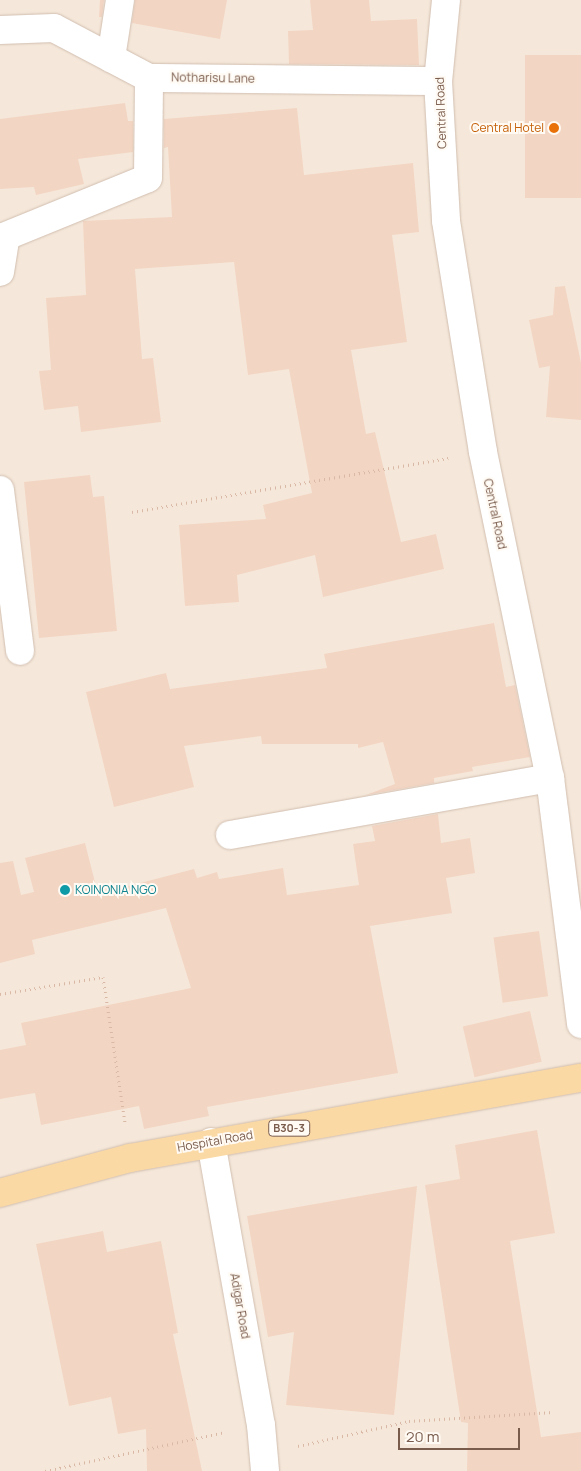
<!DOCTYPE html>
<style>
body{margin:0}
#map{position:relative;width:581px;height:1471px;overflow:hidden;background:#fdf6ec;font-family:Manrope,sans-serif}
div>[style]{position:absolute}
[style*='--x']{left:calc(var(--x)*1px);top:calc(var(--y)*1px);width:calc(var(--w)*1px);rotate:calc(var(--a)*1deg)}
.residential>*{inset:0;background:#f5e8da;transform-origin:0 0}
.building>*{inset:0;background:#f3d5c3;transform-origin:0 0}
.path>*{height:3px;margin-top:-1.5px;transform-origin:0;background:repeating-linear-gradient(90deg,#d9b8a5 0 1px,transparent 0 5px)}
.roads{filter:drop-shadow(0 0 1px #d1beb0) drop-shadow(0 0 1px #d1beb0)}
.minor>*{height:28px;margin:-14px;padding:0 14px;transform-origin:14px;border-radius:14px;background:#fff}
.major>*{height:28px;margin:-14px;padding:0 14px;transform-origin:14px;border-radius:14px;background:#fbd9a5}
.dots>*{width:14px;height:14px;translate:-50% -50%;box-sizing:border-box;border:2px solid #fffaf3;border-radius:50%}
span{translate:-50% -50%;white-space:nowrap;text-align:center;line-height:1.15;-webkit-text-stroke:4px #fffaf3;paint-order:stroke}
.shield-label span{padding:1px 4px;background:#fffaf3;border:1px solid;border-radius:4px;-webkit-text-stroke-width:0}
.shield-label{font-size:11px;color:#7a5c4d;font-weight:700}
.street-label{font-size:12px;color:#7a5c4d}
.food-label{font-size:12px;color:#c56008}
.right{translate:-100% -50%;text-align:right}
.culture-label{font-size:12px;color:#0d838f}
.left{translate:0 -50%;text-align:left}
.scale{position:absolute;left:398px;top:1428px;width:122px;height:22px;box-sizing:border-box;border:2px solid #7a5c4d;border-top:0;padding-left:6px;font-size:15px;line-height:18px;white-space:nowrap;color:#7a5c4d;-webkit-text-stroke:4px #fffaf3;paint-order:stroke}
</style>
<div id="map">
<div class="residential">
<div style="left:0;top:0;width:581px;height:1471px"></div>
</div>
<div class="building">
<div style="clip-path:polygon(100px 0,104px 0,102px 17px,99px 17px)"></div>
<div style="clip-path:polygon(135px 0,227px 0,220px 39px,132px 23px)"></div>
<div style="clip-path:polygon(310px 0,369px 0,371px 21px,417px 19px,419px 65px,289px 64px,288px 31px,313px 30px)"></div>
<div style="left:581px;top:55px;width:143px;height:56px;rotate:90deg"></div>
<div style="clip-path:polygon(125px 103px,128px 121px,133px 121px,133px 152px,78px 159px,84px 184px,36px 195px,34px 187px,0 189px,0 119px)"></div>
<div style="clip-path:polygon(297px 108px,304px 175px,413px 163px,419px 232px,392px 235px,407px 342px,351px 350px,366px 434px,375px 432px,401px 542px,436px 534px,444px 569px,323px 597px,315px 555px,237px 575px,239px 602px,185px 606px,179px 525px,266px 519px,263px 505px,312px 493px,289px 369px,248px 375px,234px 262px,135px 269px,142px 359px,153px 358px,161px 422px,81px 432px,78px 406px,44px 410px,39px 371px,51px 370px,46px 298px,86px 295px,83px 221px,172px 217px,168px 147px,164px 148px,164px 119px)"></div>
<div style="clip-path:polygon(565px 286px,581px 363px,581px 420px,546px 417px,550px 366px,539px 368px,529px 320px,553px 315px,555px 287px)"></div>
<div style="clip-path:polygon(90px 475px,93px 497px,104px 496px,117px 631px,39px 638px,24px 482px)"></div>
<div style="clip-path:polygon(494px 623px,506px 687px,515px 685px,530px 757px,472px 767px,473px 771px,434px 778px,434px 783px,366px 795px,395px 784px,383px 742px,358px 748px,358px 744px,262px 744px,261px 736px,184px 746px,194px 787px,114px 807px,86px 692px,166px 673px,170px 689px,327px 668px,324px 654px)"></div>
<div style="clip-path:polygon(438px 814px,441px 843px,470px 838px,475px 873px,446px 878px,452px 913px,370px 926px,398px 1073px,207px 1107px,209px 1116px,144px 1129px,139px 1106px,41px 1125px,35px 1093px,0 1099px,0 1050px,26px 1045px,21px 1023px,191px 988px,166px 908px,32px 940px,35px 954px,0 963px,0 863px,13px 861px,21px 895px,34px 892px,25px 858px,85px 843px,98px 894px,194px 869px,197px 878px,217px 872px,219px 879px,283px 868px,287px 895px,359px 885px,353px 844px,375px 841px,372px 826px)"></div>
<div style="left:539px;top:931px;width:66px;height:46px;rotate:82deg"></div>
<div style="left:530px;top:1011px;width:52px;height:69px;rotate:77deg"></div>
<div style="clip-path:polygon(537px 1130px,555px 1233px,510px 1241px,541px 1437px,581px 1432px,581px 1471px,467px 1471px,468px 1423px,461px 1422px,425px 1185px,460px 1179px,455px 1145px)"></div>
<div style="clip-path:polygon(417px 1186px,394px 1415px,286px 1405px,294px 1332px,268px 1337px,247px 1216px)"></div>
<div style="clip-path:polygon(103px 1231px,107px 1252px,161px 1241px,178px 1333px,173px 1334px,202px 1471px,147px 1471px,146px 1429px,118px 1434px,111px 1397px,69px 1406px,36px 1244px)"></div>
</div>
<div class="path">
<div style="--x:132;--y:512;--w:321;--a:-9.7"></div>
<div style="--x:0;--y:994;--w:104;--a:-9.4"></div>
<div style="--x:103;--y:977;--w:147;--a:81.4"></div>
<div style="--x:298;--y:1446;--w:114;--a:-12.7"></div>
<div style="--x:409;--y:1421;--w:145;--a:-3.6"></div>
<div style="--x:45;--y:1471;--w:185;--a:-12.2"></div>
</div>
<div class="roads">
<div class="minor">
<div style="--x:446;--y:0;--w:81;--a:95.6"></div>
<div style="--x:438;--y:81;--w:140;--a:86.7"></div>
<div style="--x:446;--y:221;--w:234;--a:80.9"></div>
<div style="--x:483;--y:452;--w:333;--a:78.4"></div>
<div style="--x:550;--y:778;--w:248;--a:82.8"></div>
<div style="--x:0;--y:30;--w:54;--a:-2.1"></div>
<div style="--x:54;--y:28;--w:107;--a:27.8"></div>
<div style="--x:149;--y:78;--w:289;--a:0.6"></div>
<div style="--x:111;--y:58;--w:59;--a:-81.2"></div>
<div style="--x:0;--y:272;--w:36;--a:-81"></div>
<div style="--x:6;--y:236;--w:153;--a:-22.2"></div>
<div style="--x:148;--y:178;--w:100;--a:-89.4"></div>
<div style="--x:0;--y:490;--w:162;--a:82.9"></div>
<div style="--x:230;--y:835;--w:325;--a:-10.1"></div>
<div style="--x:211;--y:1142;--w:287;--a:80"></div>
<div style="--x:261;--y:1425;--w:46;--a:85"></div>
</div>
<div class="major">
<div style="--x:0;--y:1193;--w:135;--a:-15.1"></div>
<div style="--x:130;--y:1158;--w:458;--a:-10.1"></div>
</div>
</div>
<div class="dots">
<div style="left:554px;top:128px;background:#e8710a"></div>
<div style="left:65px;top:890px;background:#0f9aa8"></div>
</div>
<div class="shield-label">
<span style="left:289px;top:1128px">B30-3</span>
</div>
<div class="street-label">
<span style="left:213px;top:78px;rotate:1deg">Notharisu Lane</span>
<span style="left:441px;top:113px;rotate:-92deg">Central Road</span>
<span style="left:495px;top:514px;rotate:78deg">Central Road</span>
<span style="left:215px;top:1141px;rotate:-10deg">Hospital Road</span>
<span style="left:240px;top:1306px;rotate:80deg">Adigar Road</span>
</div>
<div class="food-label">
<span class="right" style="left:544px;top:128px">Central Hotel</span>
</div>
<div class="culture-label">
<span class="left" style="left:75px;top:890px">KOINONIA NGO</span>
</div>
<div class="scale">20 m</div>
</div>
